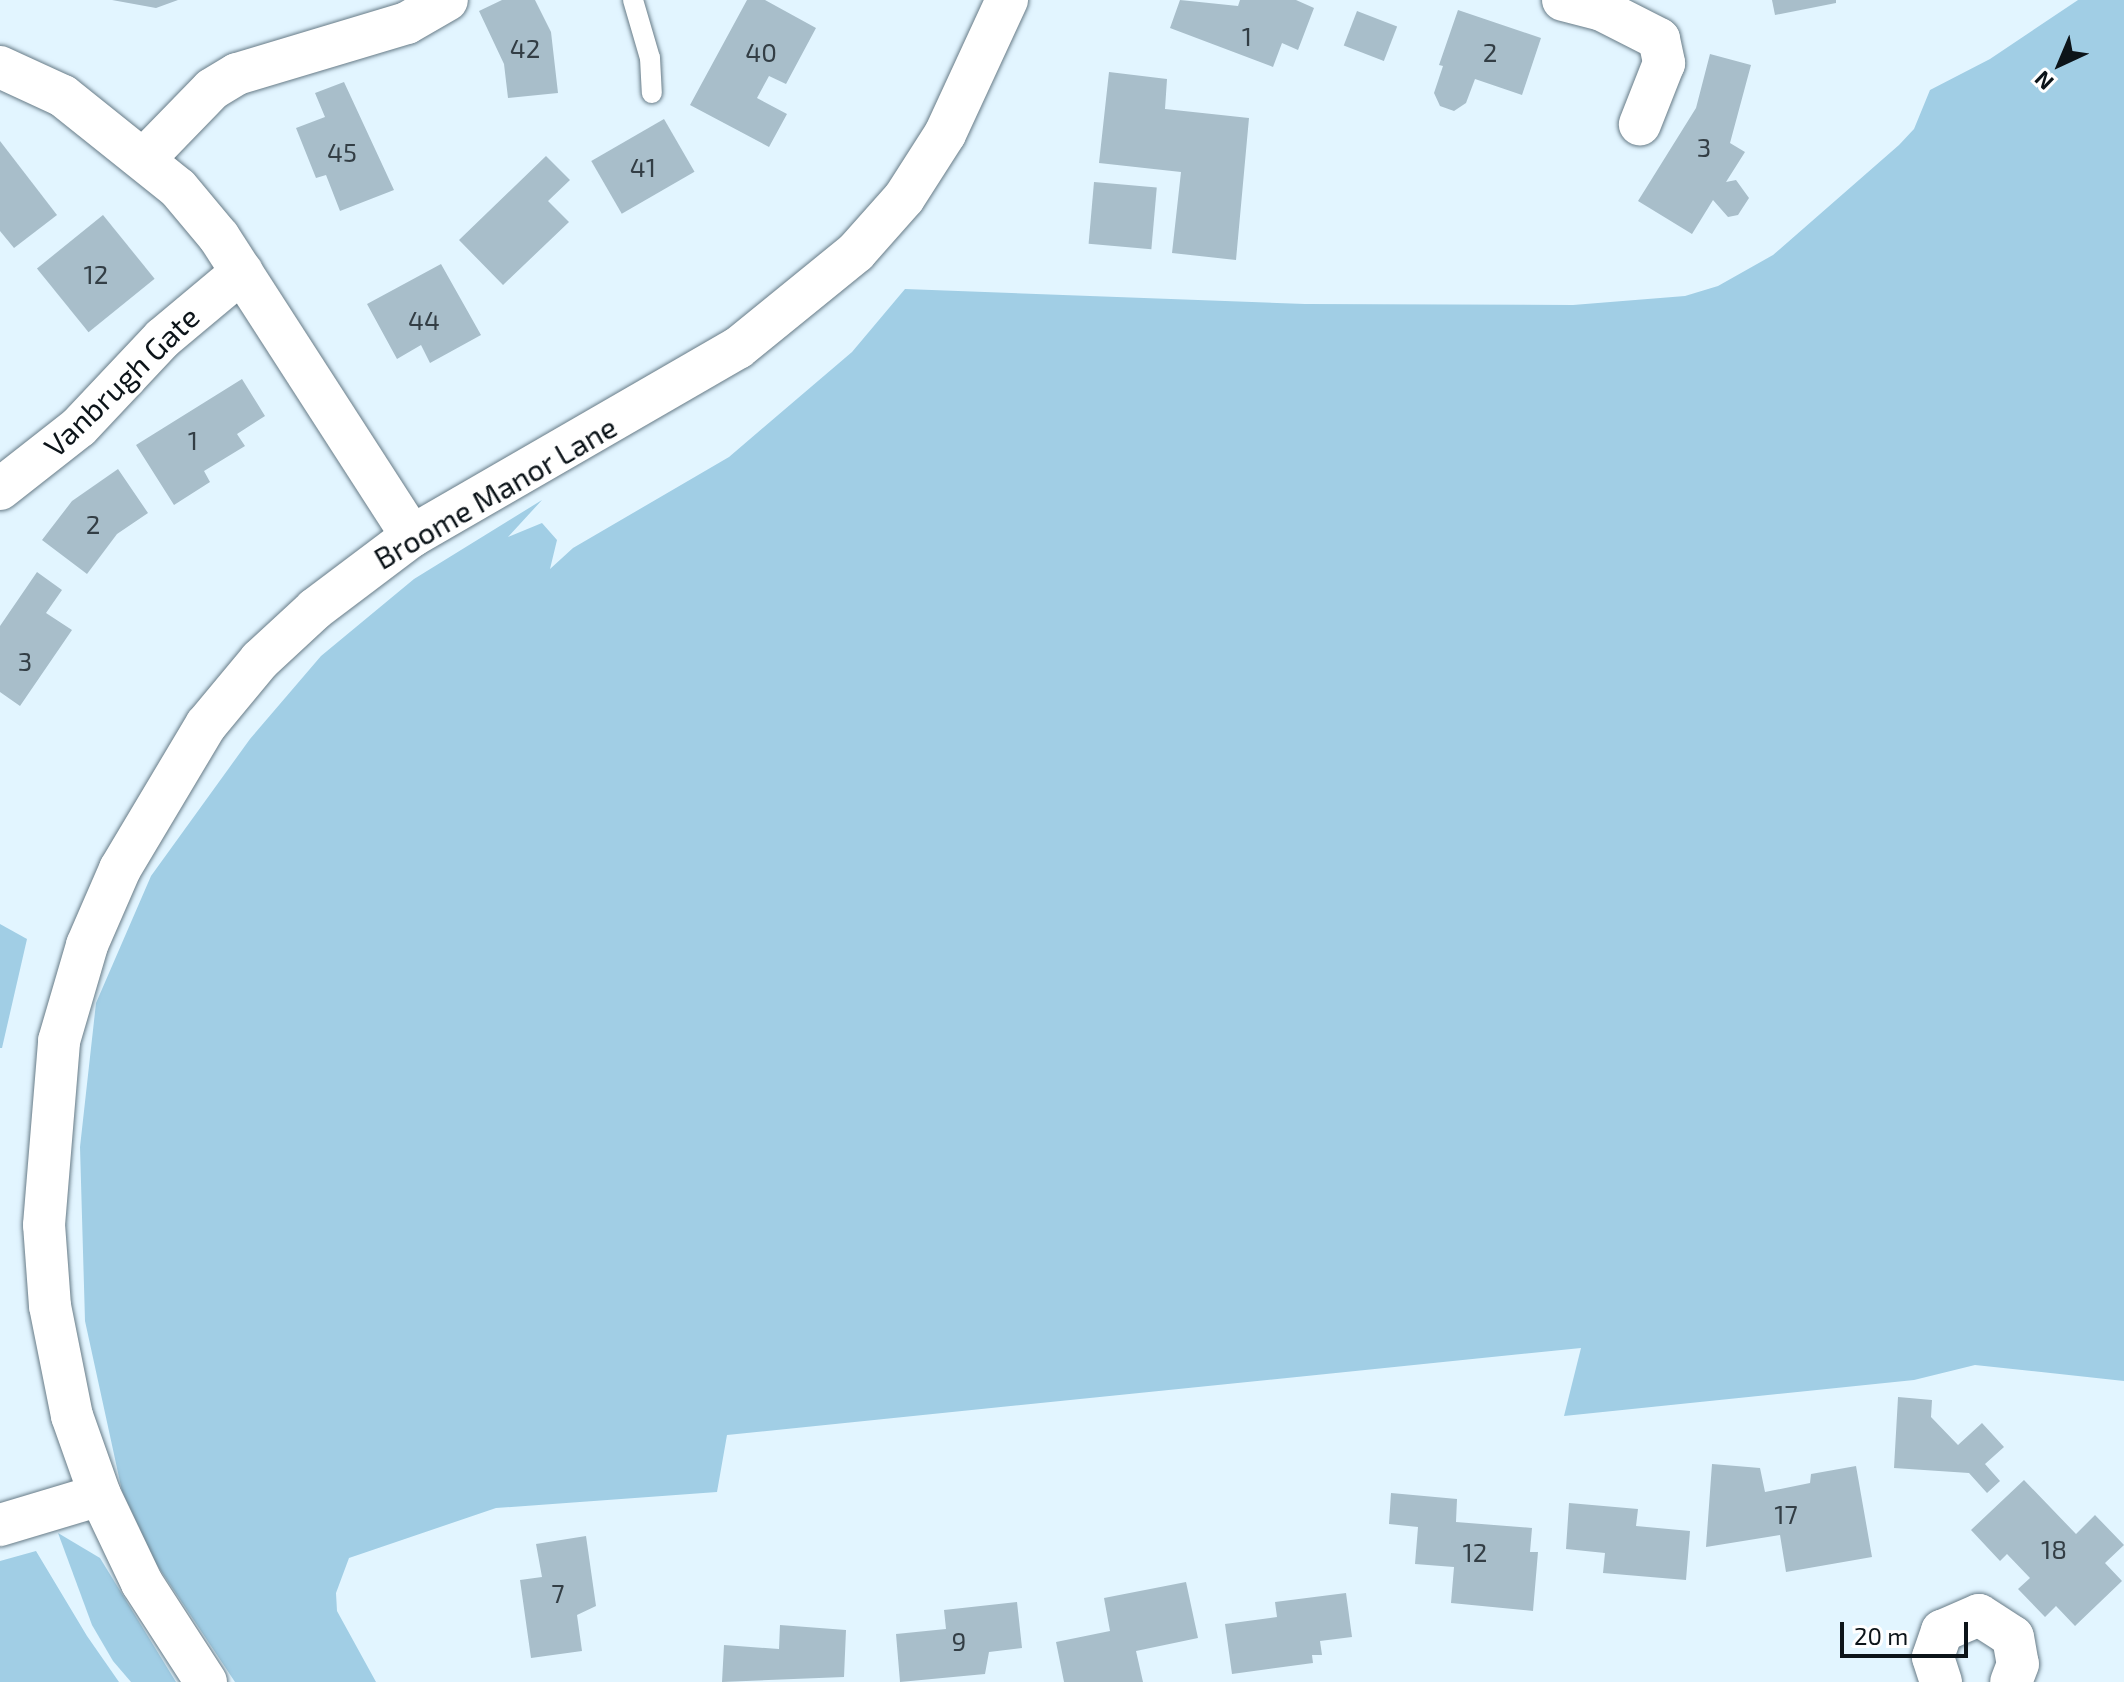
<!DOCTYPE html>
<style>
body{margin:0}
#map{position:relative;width:2124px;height:1682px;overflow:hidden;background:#e2f5ff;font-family:"Exo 2",sans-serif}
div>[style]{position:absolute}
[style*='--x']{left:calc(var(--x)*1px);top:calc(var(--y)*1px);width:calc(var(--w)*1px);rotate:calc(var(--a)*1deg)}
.green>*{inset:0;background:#a1cee5}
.building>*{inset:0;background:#a8beca;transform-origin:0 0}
.roads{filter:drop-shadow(0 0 2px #677b87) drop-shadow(0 0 2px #677b87)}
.lane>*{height:20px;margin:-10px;padding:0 10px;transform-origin:10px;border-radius:10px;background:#fff}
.street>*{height:42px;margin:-21px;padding:0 21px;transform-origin:21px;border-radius:21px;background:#fff}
span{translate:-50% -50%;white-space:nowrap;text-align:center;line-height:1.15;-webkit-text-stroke:8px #fff;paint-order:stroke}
.number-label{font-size:26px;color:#333e45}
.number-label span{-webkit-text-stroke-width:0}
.street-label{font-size:30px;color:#0c1419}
.north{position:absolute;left:2020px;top:24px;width:80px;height:80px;-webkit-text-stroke:6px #fff;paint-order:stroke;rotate:224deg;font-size:22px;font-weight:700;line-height:32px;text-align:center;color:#0c1419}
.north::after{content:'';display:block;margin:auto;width:28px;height:36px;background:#0c1419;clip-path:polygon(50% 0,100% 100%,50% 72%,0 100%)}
.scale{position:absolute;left:1840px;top:1622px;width:128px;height:36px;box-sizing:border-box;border:4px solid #0c1419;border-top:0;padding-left:10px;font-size:24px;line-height:28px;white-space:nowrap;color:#0c1419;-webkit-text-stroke:6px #fff;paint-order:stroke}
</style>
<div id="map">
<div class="green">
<div style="clip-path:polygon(2078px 0,2124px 0,2124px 1381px,1975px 1365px,1914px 1380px,1564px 1416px,1581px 1348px,727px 1435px,717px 1492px,496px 1508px,349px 1558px,336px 1593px,337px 1611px,376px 1682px,235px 1682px,157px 1565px,122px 1491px,85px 1321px,80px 1147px,96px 1003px,151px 876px,250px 739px,321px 656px,414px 579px,542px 500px,508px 537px,542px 523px,557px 540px,550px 569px,573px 548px,729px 457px,852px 352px,905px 289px,1305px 304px,1573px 305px,1685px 296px,1718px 286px,1773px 255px,1899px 145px,1914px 129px,1930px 90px,1990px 59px)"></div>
<div style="clip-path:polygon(0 924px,27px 939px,2px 1048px,0 1048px)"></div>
<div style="clip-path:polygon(58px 1533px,100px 1558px,176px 1682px,131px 1682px,113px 1661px,92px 1625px)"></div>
<div style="clip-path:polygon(36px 1551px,87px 1636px,119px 1682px,0 1682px,0 1561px)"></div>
</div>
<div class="building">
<div style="clip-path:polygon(112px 0,178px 0,156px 8px)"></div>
<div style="clip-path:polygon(502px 0,535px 0,551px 32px,558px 93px,508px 98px,504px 64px,479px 11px)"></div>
<div style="clip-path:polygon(747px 0,765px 0,816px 28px,786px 84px,769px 76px,757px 98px,787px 114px,769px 147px,690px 105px)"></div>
<div style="clip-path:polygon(1180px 0,1238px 6px,1240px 0,1296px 0,1314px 8px,1298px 50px,1282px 43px,1273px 67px,1170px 28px)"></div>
<div style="clip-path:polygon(1772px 0,1836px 0,1836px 3px,1775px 15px)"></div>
<div style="clip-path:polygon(1458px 10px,1541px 38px,1522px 95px,1475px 79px,1466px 103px,1454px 111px,1440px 106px,1434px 93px,1443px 66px,1439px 65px)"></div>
<div style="left:1357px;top:11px;width:43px;height:37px;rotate:21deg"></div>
<div style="clip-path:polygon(1710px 54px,1751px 65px,1730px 143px,1745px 152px,1726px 182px,1736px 180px,1749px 198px,1738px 215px,1728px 217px,1713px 200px,1692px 234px,1638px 201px,1696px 108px)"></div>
<div style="clip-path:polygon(1109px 72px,1167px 79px,1165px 109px,1249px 118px,1236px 260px,1172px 253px,1181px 172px,1099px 163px)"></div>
<div style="clip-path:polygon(344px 82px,394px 190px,340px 211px,326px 175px,316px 178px,296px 128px,325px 117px,315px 93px)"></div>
<div style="left:664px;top:119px;width:61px;height:84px;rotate:60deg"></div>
<div style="clip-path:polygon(0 141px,57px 215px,14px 248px,0 231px)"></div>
<div style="clip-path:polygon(546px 156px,570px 180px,548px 201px,569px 222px,503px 285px,459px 240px)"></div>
<div style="left:1094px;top:182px;width:63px;height:62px;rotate:5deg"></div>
<div style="left:103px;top:215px;width:82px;height:85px;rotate:51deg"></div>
<div style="clip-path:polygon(441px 264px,481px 335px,430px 363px,421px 345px,397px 359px,367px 304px)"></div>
<div style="clip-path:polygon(242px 379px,265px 416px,237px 434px,245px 446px,204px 471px,210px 482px,174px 505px,136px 445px)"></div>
<div style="clip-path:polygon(118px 469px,148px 513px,117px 534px,87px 574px,42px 540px,72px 501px)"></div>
<div style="clip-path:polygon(37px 572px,62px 590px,46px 613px,72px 630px,20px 706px,0 692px,0 626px)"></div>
<div style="clip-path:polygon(1898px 1397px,1932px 1400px,1931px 1417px,1958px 1445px,1982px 1423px,2004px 1447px,1985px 1464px,2000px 1481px,1987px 1493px,1969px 1473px,1894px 1468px)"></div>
<div style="clip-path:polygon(1712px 1464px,1760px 1468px,1765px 1492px,1810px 1483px,1811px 1474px,1856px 1466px,1872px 1557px,1786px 1572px,1780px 1535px,1706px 1547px)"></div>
<div style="clip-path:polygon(2024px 1480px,2076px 1534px,2095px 1515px,2124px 1545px,2105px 1563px,2122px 1581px,2075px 1626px,2056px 1606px,2045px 1617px,2018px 1589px,2030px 1578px,2007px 1554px,2000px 1561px,1971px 1530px)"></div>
<div style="clip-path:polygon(1391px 1493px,1457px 1499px,1456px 1522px,1532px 1528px,1530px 1552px,1538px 1552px,1533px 1611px,1451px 1603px,1454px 1567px,1415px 1564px,1418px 1527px,1389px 1524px)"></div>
<div style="clip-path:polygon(1569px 1503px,1638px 1509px,1636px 1526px,1690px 1531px,1686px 1580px,1603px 1573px,1605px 1553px,1566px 1549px)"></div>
<div style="clip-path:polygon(586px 1536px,596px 1606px,577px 1615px,582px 1651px,531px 1658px,520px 1580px,542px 1577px,536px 1544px)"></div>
<div style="clip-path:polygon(1186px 1582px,1198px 1638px,1136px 1651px,1143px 1682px,1064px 1682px,1056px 1642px,1110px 1631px,1104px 1598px)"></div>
<div style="clip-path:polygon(1346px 1593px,1352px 1637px,1320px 1641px,1322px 1655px,1312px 1655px,1313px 1663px,1232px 1674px,1225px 1624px,1277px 1617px,1275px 1602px)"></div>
<div style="clip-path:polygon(1017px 1602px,1022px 1648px,989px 1652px,985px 1674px,900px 1682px,896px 1634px,946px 1629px,944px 1610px)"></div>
<div style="clip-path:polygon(780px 1625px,846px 1630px,844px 1677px,722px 1682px,724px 1645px,779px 1649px)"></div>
</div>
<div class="roads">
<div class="lane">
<div style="--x:633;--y:0;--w:60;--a:73.7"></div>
<div style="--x:650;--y:58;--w:35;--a:87"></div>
</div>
<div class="street">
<div style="--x:1563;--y:0;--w:40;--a:14.4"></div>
<div style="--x:1602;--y:10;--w:64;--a:27"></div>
<div style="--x:1659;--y:39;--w:25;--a:78"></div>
<div style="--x:1664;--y:63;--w:66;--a:111.5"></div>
<div style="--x:0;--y:67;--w:69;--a:24.7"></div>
<div style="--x:63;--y:96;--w:147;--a:38.7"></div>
<div style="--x:178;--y:188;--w:64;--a:50.1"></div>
<div style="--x:219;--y:237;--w:356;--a:57.2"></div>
<div style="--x:145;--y:158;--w:96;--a:-45.8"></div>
<div style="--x:212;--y:89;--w:29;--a:-31"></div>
<div style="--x:237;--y:74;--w:177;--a:-16.7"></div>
<div style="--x:407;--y:23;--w:46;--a:-29.9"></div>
<div style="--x:0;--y:489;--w:100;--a:-38.1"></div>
<div style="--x:79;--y:427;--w:122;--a:-46.7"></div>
<div style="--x:163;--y:338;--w:103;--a:-39.9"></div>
<div style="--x:0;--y:1525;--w:104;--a:-16.7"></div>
<div style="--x:206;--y:1682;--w:118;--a:-122.9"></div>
<div style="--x:142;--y:1583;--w:98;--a:-115.5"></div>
<div style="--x:100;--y:1495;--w:84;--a:-109.5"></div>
<div style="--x:72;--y:1416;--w:112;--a:-101.3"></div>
<div style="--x:50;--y:1306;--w:81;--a:-94.2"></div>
<div style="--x:44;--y:1225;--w:185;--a:-85.3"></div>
<div style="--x:59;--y:1041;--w:100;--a:-73.7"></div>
<div style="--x:87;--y:945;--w:83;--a:-66.5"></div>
<div style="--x:120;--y:869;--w:168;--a:-59.2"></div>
<div style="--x:206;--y:725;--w:85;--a:-50.3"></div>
<div style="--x:260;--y:660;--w:75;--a:-42.8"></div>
<div style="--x:315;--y:609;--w:121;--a:-37"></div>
<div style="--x:412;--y:536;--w:376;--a:-30"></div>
<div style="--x:738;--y:348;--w:152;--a:-39.1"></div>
<div style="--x:856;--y:252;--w:72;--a:-48.4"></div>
<div style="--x:904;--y:198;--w:76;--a:-57.4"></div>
<div style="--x:945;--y:134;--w:148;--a:-65.2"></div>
<div style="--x:1941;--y:1682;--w:26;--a:-108"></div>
<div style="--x:1933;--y:1657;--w:28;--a:-71"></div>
<div style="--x:1942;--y:1631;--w:40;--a:-23.4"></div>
<div style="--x:1979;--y:1615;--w:40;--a:32.9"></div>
<div style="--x:2013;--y:1637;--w:27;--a:80"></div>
<div style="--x:2018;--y:1664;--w:19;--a:111"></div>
</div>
</div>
<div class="number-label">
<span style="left:1247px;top:36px">1</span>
<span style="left:525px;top:48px">42</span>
<span style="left:761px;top:52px">40</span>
<span style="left:1490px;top:52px">2</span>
<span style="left:1704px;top:147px">3</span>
<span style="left:342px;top:152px">45</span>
<span style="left:643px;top:167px">41</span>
<span style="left:96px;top:274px">12</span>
<span style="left:424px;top:320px">44</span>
<span style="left:193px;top:440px">1</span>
<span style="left:93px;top:524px">2</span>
<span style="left:25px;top:661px">3</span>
<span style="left:1786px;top:1514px">17</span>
<span style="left:2054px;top:1549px">18</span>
<span style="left:1475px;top:1552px">12</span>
<span style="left:558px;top:1593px">7</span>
<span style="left:959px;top:1641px">9</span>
</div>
<div class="street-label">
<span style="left:121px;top:381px;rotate:-44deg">Vanbrugh Gate</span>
<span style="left:495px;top:492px;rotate:-30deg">Broome Manor Lane</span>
</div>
<div class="north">N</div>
<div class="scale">20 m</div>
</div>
